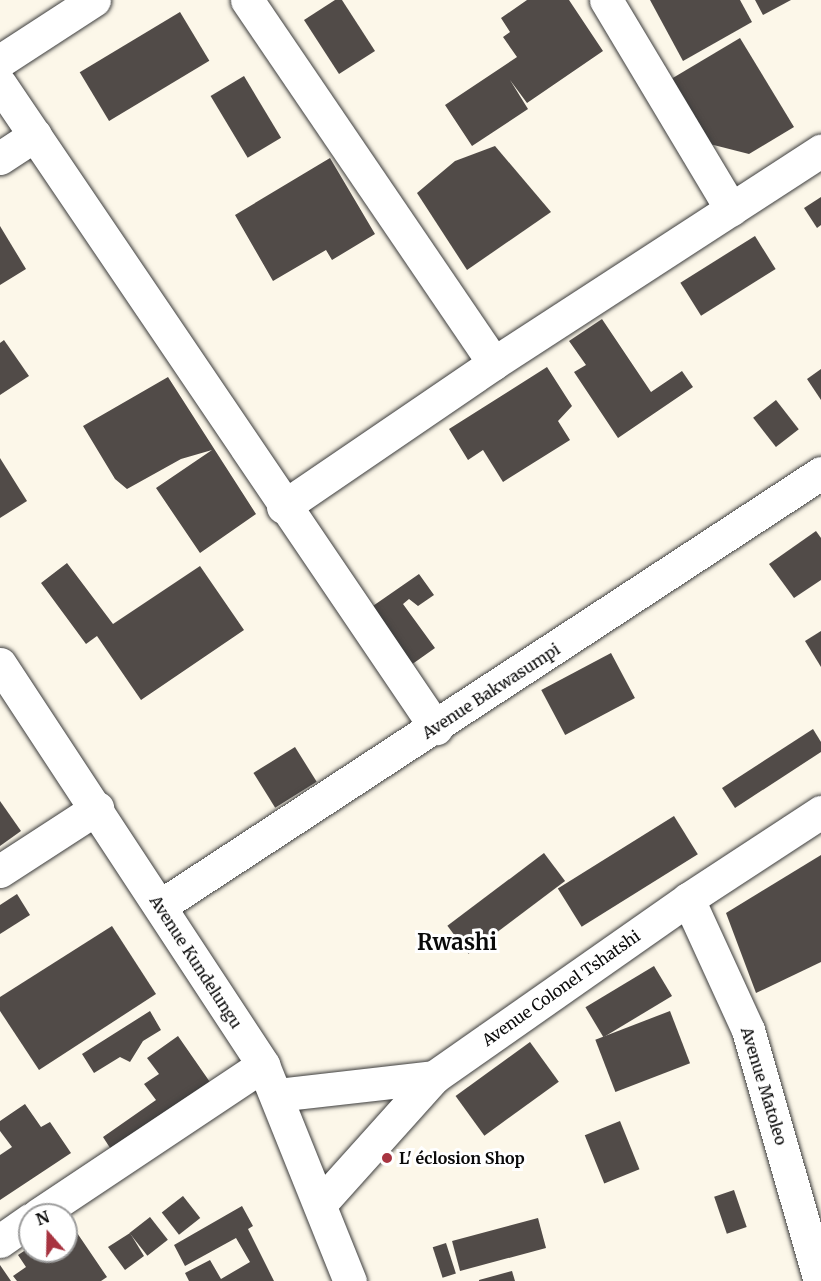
<!DOCTYPE html>
<meta charset="utf-8">
<style>
body{margin:0}
#map{position:relative;width:821px;height:1281px;overflow:hidden;background:#fcf7e9;font-family:Merriweather,serif}
div>[style]{position:absolute}
[style*='--x']{left:calc(var(--x)*1px);top:calc(var(--y)*1px);width:calc(var(--w)*1px);rotate:calc(var(--a)*1deg)}
.building>*{inset:0;background:#514b48;transform-origin:0 0}
.roads{filter:drop-shadow(0 0 2px #3d3d3d) drop-shadow(0 0 2px #3d3d3d)}
.minor>*{height:33px;margin:-16.5px;padding:0 16.5px;transform-origin:16.5px;border-radius:16.5px;background:#fff}
.dots>*{width:16px;height:16px;translate:-50% -50%;box-sizing:border-box;border:3px solid #fff;border-radius:50%}
span{translate:-50% -50%;white-space:nowrap;text-align:center;line-height:1.15;-webkit-text-stroke:6px #fff;paint-order:stroke}
.street-label{font-size:16px;color:#0a0a0a}
.poi-label{font-size:16px;color:#0a0a0a;font-weight:700}
.left{translate:0 -50%;text-align:left}
.district-label{font-size:22px;color:#0a0a0a;font-weight:700}
.north{position:absolute;left:18px;top:1203px;width:60px;height:60px;box-sizing:border-box;background:#fff;border:2px solid #9d9d9d;border-radius:50%;rotate:340deg;font-size:16px;font-weight:700;line-height:24px;text-align:center;color:#0a0a0a}
.north::after{content:'';display:block;margin:auto;width:21px;height:27px;background:#a73440;clip-path:polygon(50% 0,100% 100%,50% 72%,0 100%)}
</style>
<div id="map">
<div class="building">
<div style="clip-path:polygon(335px 0,342px 0,375px 51px,339px 74px,304px 20px)"></div>
<div style="clip-path:polygon(527px 0,569px 0,603px 51px,527px 103px,510px 80px,528px 109px,472px 146px,445px 105px,517px 57px,503px 37px,510px 32px,501px 18px)"></div>
<div style="clip-path:polygon(650px 0,740px 0,752px 22px,683px 61px)"></div>
<div style="clip-path:polygon(755px 0,791px 0,763px 15px)"></div>
<div style="left:180px;top:12px;width:57px;height:117px;rotate:59deg"></div>
<div style="clip-path:polygon(740px 38px,794px 127px,749px 154px,694px 140px,661px 85px)"></div>
<div style="left:244px;top:76px;width:72px;height:39px;rotate:59deg"></div>
<div style="clip-path:polygon(495px 146px,551px 212px,467px 270px,417px 193px,455px 161px)"></div>
<div style="clip-path:polygon(330px 158px,375px 234px,332px 260px,326px 250px,273px 281px,235px 215px)"></div>
<div style="clip-path:polygon(821px 197px,821px 225px,817px 228px,804px 208px)"></div>
<div style="clip-path:polygon(0 226px,26px 269px,0 285px)"></div>
<div style="left:755px;top:236px;width:39px;height:88px;rotate:58deg"></div>
<div style="clip-path:polygon(602px 319px,651px 392px,682px 371px,693px 387px,618px 438px,574px 372px,586px 365px,569px 341px)"></div>
<div style="clip-path:polygon(4px 340px,29px 376px,0 395px,0 343px)"></div>
<div style="clip-path:polygon(547px 367px,572px 406px,558px 421px,570px 440px,503px 482px,483px 450px,468px 460px,449px 429px)"></div>
<div style="clip-path:polygon(821px 369px,821px 400px,807px 379px)"></div>
<div style="clip-path:polygon(168px 377px,256px 514px,200px 553px,156px 488px,212px 450px,181px 459px,127px 489px,115px 479px,83px 426px)"></div>
<div style="left:776px;top:400px;width:37px;height:29px;rotate:52deg"></div>
<div style="clip-path:polygon(0 458px,27px 501px,0 518px)"></div>
<div style="clip-path:polygon(816px 531px,821px 538px,821px 580px,794px 598px,769px 564px)"></div>
<div style="clip-path:polygon(67px 563px,113px 624px,200px 566px,244px 630px,141px 700px,97px 636px,86px 644px,41px 583px)"></div>
<div style="clip-path:polygon(419px 574px,434px 595px,418px 606px,409px 599px,403px 604px,435px 648px,411px 665px,370px 608px)"></div>
<div style="clip-path:polygon(821px 631px,821px 667px,805px 641px)"></div>
<div style="left:611px;top:653px;width:51px;height:79px;rotate:62deg"></div>
<div style="clip-path:polygon(813px 729px,821px 742px,821px 752px,735px 808px,722px 788px)"></div>
<div style="left:295px;top:747px;width:41px;height:49px;rotate:58deg"></div>
<div style="clip-path:polygon(0 801px,21px 831px,0 846px)"></div>
<div style="left:674px;top:816px;width:45px;height:137px;rotate:58deg"></div>
<div style="left:544px;top:853px;width:35px;height:121px;rotate:53deg"></div>
<div style="clip-path:polygon(821px 855px,821px 962px,756px 993px,726px 913px)"></div>
<div style="clip-path:polygon(17px 894px,30px 915px,0 934px,0 905px)"></div>
<div style="clip-path:polygon(112px 926px,156px 994px,39px 1070px,0 1011px,0 997px)"></div>
<div style="left:654px;top:966px;width:35px;height:80px;rotate:59deg"></div>
<div style="clip-path:polygon(150px 1011px,161px 1030px,143px 1041px,130px 1062px,120px 1057px,94px 1073px,82px 1054px)"></div>
<div style="left:670px;top:1011px;width:56px;height:80px;rotate:69deg"></div>
<div style="clip-path:polygon(178px 1036px,212px 1085px,114px 1154px,103px 1137px,156px 1100px,144px 1084px,159px 1074px,147px 1058px)"></div>
<div style="left:530px;top:1042px;width:49px;height:92px;rotate:54deg"></div>
<div style="clip-path:polygon(25px 1104px,41px 1127px,50px 1122px,71px 1153px,0 1200px,0 1155px,12px 1147px,0 1131px,0 1121px)"></div>
<div style="left:620px;top:1121px;width:52px;height:38px;rotate:68deg"></div>
<div style="left:734px;top:1190px;width:39px;height:21px;rotate:71deg"></div>
<div style="left:183px;top:1196px;width:28px;height:27px;rotate:52deg"></div>
<div style="clip-path:polygon(242px 1206px,253px 1226px,248px 1229px,274px 1281px,189px 1281px,185px 1273px,210px 1260px,221px 1279px,250px 1262px,236px 1238px,185px 1266px,174px 1245px)"></div>
<div style="left:150px;top:1217px;width:29px;height:26px;rotate:52deg"></div>
<div style="left:538px;top:1218px;width:31px;height:89px;rotate:75deg"></div>
<div style="clip-path:polygon(69px 1221px,107px 1277px,101px 1281px,17px 1281px,13px 1276px,26px 1267px,18px 1255px,30px 1247px,30px 1251px,66px 1251px)"></div>
<div style="clip-path:polygon(130px 1233px,144px 1256px,125px 1270px,108px 1247px)"></div>
<div style="left:446px;top:1243px;width:32px;height:14px;rotate:72deg"></div>
<div style="clip-path:polygon(0 1265px,11px 1281px,0 1281px)"></div>
<div style="clip-path:polygon(512px 1271px,515px 1281px,479px 1281px,479px 1280px)"></div>
</div>
<div class="roads">
<div class="minor">
<div style="--x:247;--y:0;--w:439;--a:55.8"></div>
<div style="--x:606;--y:0;--w:244;--a:59.1"></div>
<div style="--x:0;--y:61;--w:112;--a:-33"></div>
<div style="--x:0;--y:84;--w:778;--a:55.9"></div>
<div style="--x:0;--y:158;--w:42;--a:-33.3"></div>
<div style="--x:283;--y:507;--w:255;--a:-34.3"></div>
<div style="--x:494;--y:363;--w:390;--a:-33"></div>
<div style="--x:0;--y:664;--w:480;--a:56.7"></div>
<div style="--x:263;--y:1065;--w:233;--a:68.1"></div>
<div style="--x:0;--y:871;--w:116;--a:-33"></div>
<div style="--x:688;--y:899;--w:144;--a:65.4"></div>
<div style="--x:748;--y:1030;--w:261;--a:74"></div>
<div style="--x:160;--y:906;--w:790;--a:-33.23"></div>
<div style="--x:277;--y:1095;--w:158;--a:-6.5"></div>
<div style="--x:434;--y:1077;--w:310;--a:-35"></div>
<div style="--x:688;--y:899;--w:159;--a:-33.2"></div>
<div style="--x:321;--y:1203;--w:169;--a:-48.1"></div>
<div style="--x:38;--y:1215;--w:270;--a:-33.7"></div>
<div style="--x:0;--y:1241;--w:37;--a:-35"></div>
</div>
</div>
<div class="dots">
<div style="left:387px;top:1158px;background:#a73440"></div>
</div>
<div class="street-label">
<span style="left:491px;top:691px;rotate:-33deg">Avenue Bakwasumpi</span>
<span style="left:196px;top:962px;rotate:57deg">Avenue Kundelungu</span>
<span style="left:561px;top:988px;rotate:-35deg">Avenue Colonel Tshatshi</span>
<span style="left:764px;top:1086px;rotate:73deg">Avenue Matoleo</span>
</div>
<div class="poi-label">
<span class="left" style="left:399px;top:1158px">L' éclosion Shop</span>
</div>
<div class="district-label">
<span style="left:457px;top:943px">Rwashi</span>
</div>
<div class="north">N</div>
</div>
